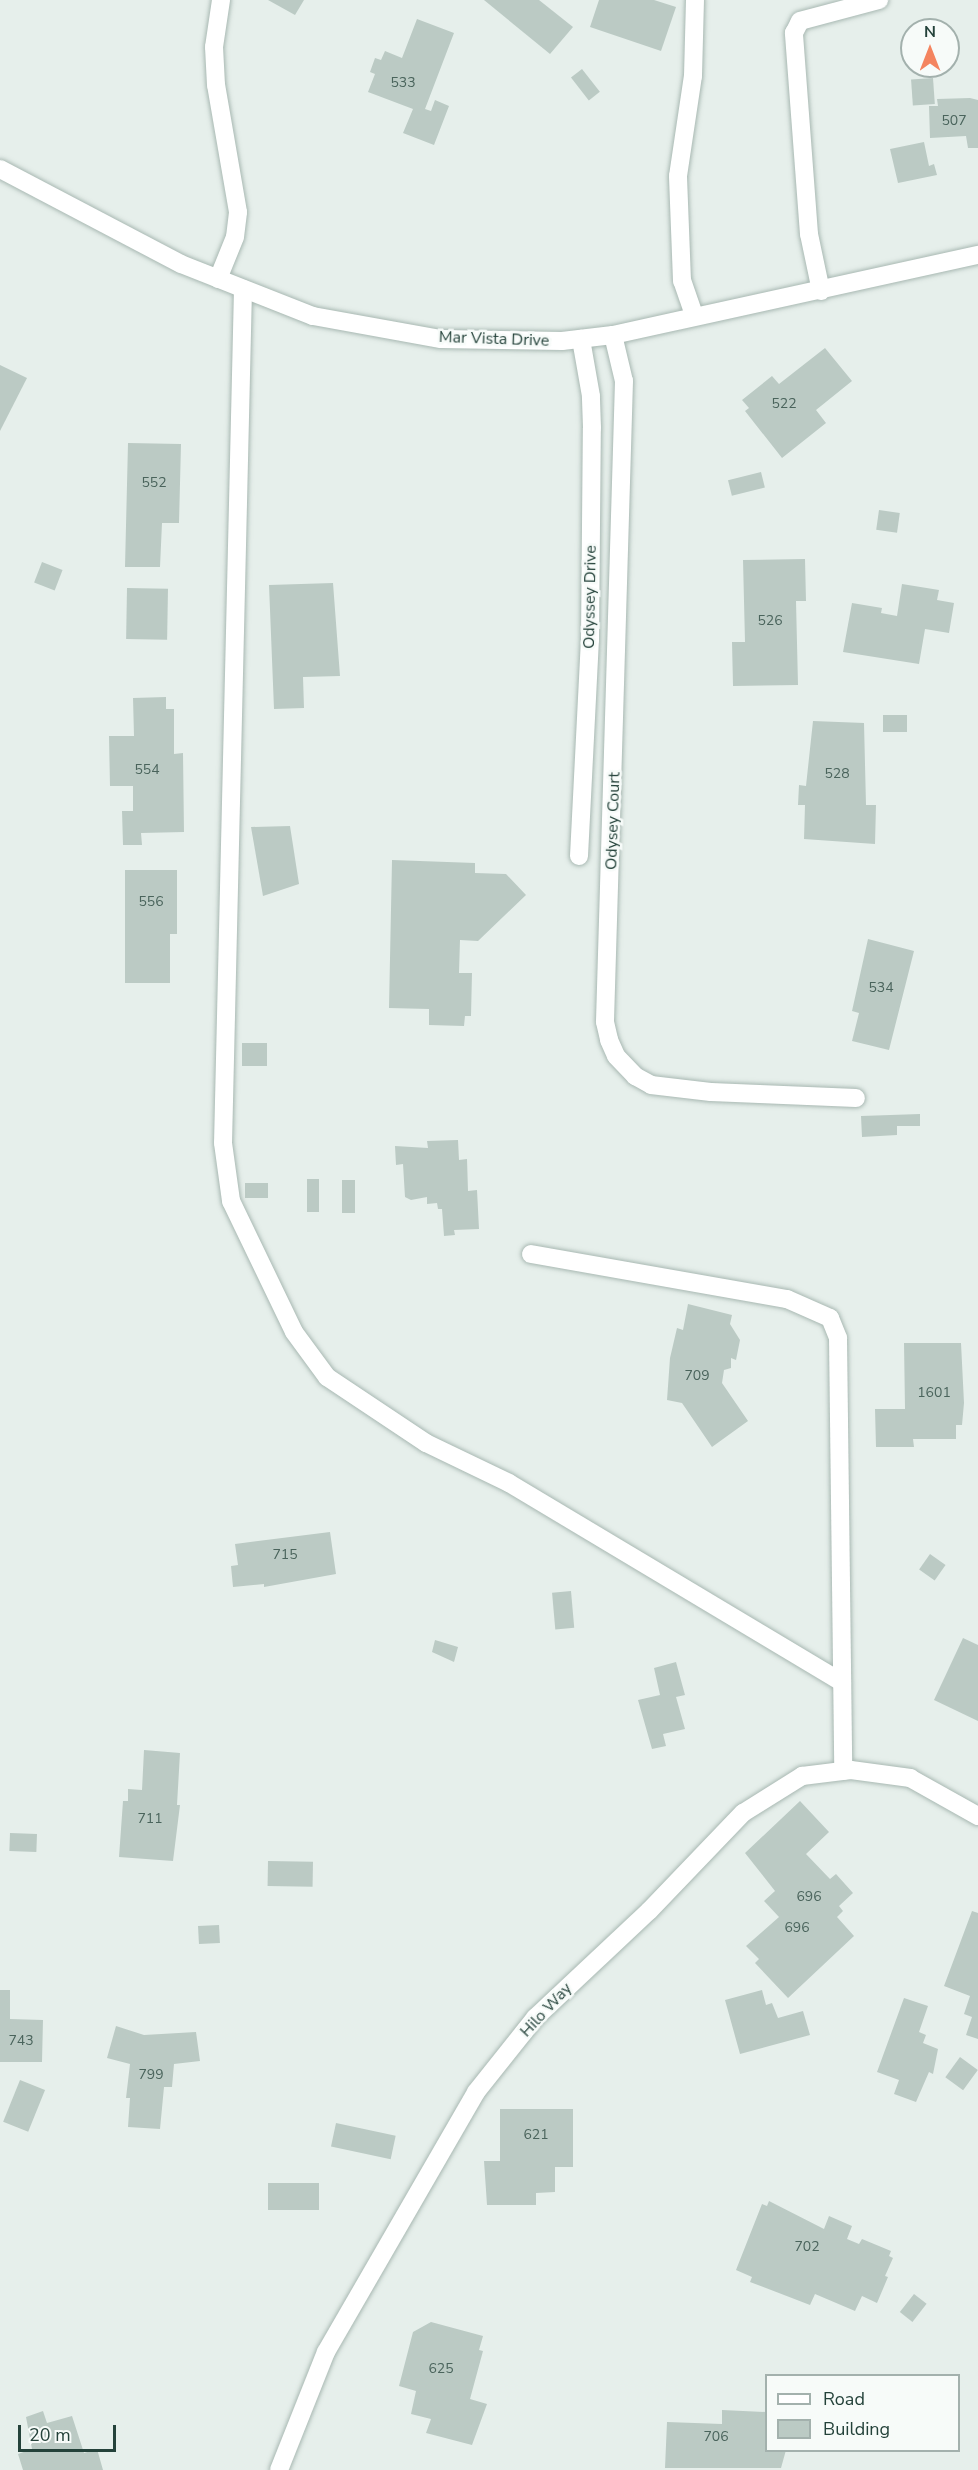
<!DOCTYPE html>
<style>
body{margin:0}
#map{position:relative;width:978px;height:2470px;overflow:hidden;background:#e6efeb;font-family:"Nunito Sans",sans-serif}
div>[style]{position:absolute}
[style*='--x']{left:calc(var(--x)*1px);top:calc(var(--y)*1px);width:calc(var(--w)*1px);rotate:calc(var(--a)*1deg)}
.building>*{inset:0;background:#bbcac4;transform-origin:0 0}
.roads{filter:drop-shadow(0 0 2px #a8b8b2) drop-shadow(0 0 2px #a8b8b2)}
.minor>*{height:18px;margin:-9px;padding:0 9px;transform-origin:9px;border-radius:9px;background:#fff}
span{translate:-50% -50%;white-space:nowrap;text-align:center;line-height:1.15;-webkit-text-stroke:5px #f7fbf9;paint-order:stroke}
.number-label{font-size:14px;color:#4a645c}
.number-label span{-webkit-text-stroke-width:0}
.street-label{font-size:16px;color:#24423a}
.legend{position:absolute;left:765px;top:2374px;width:195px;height:78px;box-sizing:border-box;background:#f7fbf9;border:2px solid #a3b1ad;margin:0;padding:8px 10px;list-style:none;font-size:18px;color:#24423a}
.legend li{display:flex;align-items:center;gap:12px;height:30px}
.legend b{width:30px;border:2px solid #a3b1ad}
.north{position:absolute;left:900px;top:18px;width:60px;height:60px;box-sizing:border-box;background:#f7fbf9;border:2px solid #a3b1ad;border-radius:50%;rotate:0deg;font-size:16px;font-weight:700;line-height:24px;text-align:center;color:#24423a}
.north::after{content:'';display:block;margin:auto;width:21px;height:27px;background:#f4845f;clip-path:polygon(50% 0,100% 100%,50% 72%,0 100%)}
.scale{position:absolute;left:18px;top:2425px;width:98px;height:27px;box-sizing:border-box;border:3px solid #24423a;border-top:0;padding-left:8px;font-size:18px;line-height:21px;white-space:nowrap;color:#24423a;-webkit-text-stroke:4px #f7fbf9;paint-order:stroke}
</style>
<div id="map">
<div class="building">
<div style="clip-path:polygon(268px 0,304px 0,295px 15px)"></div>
<div style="clip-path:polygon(484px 0,539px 0,573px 27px,550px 54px)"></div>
<div style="clip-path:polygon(599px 0,654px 0,676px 7px,661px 51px,590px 27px)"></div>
<div style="clip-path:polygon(417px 19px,454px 33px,425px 109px,431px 111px,435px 100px,449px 106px,434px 145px,403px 133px,413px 109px,368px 92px,375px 74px,370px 72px,375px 58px,381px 60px,385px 51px,402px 58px)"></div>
<div style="left:582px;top:69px;width:29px;height:14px;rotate:52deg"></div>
<div style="left:933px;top:78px;width:26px;height:22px;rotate:86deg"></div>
<div style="clip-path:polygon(970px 98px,978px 100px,978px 148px,968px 148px,966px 136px,930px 138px,929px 106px,938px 106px,937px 99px)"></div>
<div style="clip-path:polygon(924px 142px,929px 166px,934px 164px,937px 175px,898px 183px,890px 149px)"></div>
<div style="clip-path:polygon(825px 348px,852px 381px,816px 410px,826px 423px,782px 458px,745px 411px,749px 408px,742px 400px,772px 376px,779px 384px)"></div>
<div style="clip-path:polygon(0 365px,27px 378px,0 431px)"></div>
<div style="clip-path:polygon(128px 443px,181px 444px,179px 523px,162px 523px,160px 567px,125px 567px)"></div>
<div style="left:761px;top:472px;width:16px;height:34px;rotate:76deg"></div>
<div style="left:879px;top:510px;width:21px;height:20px;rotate:8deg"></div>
<div style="clip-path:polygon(805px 559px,806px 601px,796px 601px,798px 685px,733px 686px,732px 642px,745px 642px,743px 560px)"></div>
<div style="left:42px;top:562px;width:22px;height:22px;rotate:21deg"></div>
<div style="clip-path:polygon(333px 583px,340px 676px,303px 677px,304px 708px,274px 709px,269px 585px)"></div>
<div style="clip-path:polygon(902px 584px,939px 590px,937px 600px,954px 603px,949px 633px,925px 629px,919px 664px,843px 652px,852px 603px,882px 608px,881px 613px,897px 616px)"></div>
<div style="left:127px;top:588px;width:41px;height:51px;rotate:1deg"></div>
<div style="clip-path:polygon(166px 697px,166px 709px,174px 709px,174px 754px,183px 753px,184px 832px,141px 833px,142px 845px,123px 845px,122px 811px,133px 811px,133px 786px,110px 786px,109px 736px,134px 736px,133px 698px)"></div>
<div style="left:883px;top:715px;width:24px;height:17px"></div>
<div style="clip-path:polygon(813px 721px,864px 723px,866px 805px,876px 805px,875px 844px,804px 839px,805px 805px,798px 805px,799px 785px,806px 786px)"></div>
<div style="clip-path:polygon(290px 826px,299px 884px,263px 896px,251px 827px)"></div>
<div style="clip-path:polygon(392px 860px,475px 863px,475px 873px,506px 874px,526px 895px,478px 941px,460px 940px,459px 973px,472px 973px,471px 1016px,465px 1016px,464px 1026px,429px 1025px,429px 1009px,389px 1008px)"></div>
<div style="clip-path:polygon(125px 870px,177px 870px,177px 934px,170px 934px,170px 983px,125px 983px)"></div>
<div style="clip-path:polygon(868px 939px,914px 951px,889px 1050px,852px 1041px,859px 1013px,852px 1011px)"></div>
<div style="left:242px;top:1043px;width:25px;height:23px"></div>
<div style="clip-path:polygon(920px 1114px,920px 1126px,897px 1126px,897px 1135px,862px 1137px,861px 1116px)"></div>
<div style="clip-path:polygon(458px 1140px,459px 1160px,467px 1159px,468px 1191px,477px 1190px,479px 1229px,454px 1230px,455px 1235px,444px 1236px,442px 1209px,438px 1209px,437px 1203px,427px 1204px,427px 1197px,411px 1200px,405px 1197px,403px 1164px,396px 1165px,395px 1146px,428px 1148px,427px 1141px)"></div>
<div style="left:307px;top:1179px;width:12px;height:33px"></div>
<div style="left:342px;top:1180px;width:13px;height:33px"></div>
<div style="left:245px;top:1183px;width:23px;height:15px"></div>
<div style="clip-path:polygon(688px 1304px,732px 1315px,730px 1324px,740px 1340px,736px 1360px,731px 1358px,731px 1368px,724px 1370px,722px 1383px,748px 1421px,712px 1447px,682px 1403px,667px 1400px,670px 1358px,677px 1328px,683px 1330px)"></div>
<div style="clip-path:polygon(904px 1343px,961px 1343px,964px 1403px,962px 1425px,956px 1425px,956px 1439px,913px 1439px,914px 1447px,876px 1447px,875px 1409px,905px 1409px)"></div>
<div style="clip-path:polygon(330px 1532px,336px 1574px,264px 1587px,264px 1584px,233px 1587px,231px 1566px,238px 1565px,235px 1544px)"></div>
<div style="left:930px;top:1554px;width:19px;height:19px;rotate:35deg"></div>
<div style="left:571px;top:1591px;width:37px;height:19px;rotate:85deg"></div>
<div style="clip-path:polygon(963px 1638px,978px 1645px,978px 1721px,934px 1700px)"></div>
<div style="clip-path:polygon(435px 1640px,458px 1647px,454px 1662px,432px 1652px)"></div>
<div style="clip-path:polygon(676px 1662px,685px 1695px,676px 1697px,685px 1729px,663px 1734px,666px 1746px,652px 1749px,638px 1700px,660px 1695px,654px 1668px)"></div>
<div style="clip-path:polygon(144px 1750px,180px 1753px,177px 1805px,180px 1805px,173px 1861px,119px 1857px,123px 1801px,128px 1801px,128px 1789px,142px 1790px)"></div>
<div style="clip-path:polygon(800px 1801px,829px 1832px,806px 1854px,830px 1879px,836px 1874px,853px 1893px,839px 1906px,843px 1911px,837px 1917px,854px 1936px,788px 1998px,755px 1963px,759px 1959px,746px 1946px,779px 1917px,764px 1901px,775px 1891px,745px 1853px)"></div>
<div style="left:10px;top:1833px;width:27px;height:18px;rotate:2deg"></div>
<div style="left:268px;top:1861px;width:45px;height:25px;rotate:1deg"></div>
<div style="clip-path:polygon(972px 1911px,978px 1913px,978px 2039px,966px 2035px,972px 2017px,964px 2014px,970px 1996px,944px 1986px)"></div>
<div style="left:219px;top:1925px;width:18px;height:21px;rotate:87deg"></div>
<div style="clip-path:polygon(0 1990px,10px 1990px,10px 2019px,43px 2020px,42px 2062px,0 2062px)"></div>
<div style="clip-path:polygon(762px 1990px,766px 2005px,772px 2003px,778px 2018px,803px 2011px,810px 2035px,740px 2054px,725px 2000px)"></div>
<div style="clip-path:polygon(904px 1998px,928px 2006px,919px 2032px,926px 2035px,923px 2043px,938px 2049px,933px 2074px,929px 2072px,916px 2102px,894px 2094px,899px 2080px,877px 2072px)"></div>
<div style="clip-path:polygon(116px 2026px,144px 2035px,196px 2032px,200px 2061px,174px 2064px,172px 2087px,164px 2087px,160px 2129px,128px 2127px,130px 2098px,126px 2098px,130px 2064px,107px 2058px)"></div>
<div style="left:960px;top:2057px;width:22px;height:25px;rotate:36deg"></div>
<div style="left:20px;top:2080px;width:27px;height:45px;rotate:22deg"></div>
<div style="clip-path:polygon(500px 2109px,573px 2109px,573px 2167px,555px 2167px,555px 2192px,536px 2193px,536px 2205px,487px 2205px,484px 2161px,500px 2161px)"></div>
<div style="left:336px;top:2123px;width:61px;height:24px;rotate:12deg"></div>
<div style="left:319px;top:2183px;width:27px;height:51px;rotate:90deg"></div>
<div style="clip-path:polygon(769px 2201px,824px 2229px,829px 2216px,852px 2226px,847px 2239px,859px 2244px,862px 2239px,891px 2251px,889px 2256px,893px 2258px,885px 2276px,888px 2277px,877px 2303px,862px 2296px,855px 2311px,815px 2294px,810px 2305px,750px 2282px,752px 2277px,736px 2270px,762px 2204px,767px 2206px)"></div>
<div style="left:914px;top:2294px;width:16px;height:23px;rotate:38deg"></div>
<div style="clip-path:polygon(431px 2322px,483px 2336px,479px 2350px,483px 2351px,470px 2399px,487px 2404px,472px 2445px,426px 2433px,431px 2419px,411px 2414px,416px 2391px,399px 2386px,413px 2332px)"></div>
<div style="clip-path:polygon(722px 2410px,766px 2412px,766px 2450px,786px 2450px,781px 2468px,665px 2468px,667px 2422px,722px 2424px)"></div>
<div style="clip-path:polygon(43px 2411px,47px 2423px,72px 2416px,84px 2453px,97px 2449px,103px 2470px,23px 2470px,18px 2454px,32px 2449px,26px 2417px)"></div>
</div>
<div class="roads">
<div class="minor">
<div style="--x:0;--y:169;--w:204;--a:27.7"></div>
<div style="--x:181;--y:264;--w:142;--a:21.5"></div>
<div style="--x:313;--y:316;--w:130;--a:10.2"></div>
<div style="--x:441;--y:339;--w:121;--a:0.9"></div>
<div style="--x:562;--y:341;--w:51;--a:-6.7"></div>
<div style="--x:613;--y:335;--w:374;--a:-12.4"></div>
<div style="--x:218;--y:279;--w:45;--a:-68"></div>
<div style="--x:235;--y:237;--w:25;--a:-83"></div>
<div style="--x:238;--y:212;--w:129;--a:-99.8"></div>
<div style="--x:216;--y:85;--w:38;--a:-93"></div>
<div style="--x:214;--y:47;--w:48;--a:-81.5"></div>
<div style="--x:243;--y:289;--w:854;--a:91.34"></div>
<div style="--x:223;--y:1143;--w:59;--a:82.1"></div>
<div style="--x:231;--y:1201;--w:145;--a:64.3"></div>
<div style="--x:294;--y:1332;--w:56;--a:53.7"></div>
<div style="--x:327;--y:1377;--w:119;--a:33.7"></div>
<div style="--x:426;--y:1443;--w:92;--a:25.7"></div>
<div style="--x:509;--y:1483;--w:388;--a:30.9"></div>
<div style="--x:821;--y:291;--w:58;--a:-101.9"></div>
<div style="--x:809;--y:234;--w:202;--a:-94.3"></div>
<div style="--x:794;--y:33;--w:13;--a:-63"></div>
<div style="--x:800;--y:21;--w:82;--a:-14.9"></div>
<div style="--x:694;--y:315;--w:36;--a:-109"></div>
<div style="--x:682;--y:281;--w:105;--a:-92.2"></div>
<div style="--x:678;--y:176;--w:101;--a:-81.5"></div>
<div style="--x:693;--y:76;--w:76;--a:-88.5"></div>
<div style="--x:613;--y:335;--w:47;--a:76.6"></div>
<div style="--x:624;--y:381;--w:641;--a:91.7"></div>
<div style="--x:605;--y:1022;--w:18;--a:77"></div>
<div style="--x:609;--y:1040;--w:17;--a:66"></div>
<div style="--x:616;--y:1056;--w:28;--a:46"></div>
<div style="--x:635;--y:1076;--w:18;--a:29"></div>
<div style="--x:651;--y:1085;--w:60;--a:6.7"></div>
<div style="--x:711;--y:1092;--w:145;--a:2.4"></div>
<div style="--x:579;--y:856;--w:216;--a:-87.1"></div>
<div style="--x:590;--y:640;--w:212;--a:-89.5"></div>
<div style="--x:592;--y:428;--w:32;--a:-92"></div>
<div style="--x:591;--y:396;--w:58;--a:-100"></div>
<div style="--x:531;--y:1254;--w:260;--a:10"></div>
<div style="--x:787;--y:1299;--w:47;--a:23.8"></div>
<div style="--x:830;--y:1318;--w:22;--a:68"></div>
<div style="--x:838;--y:1338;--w:433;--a:89.3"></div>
<div style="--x:279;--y:2470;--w:127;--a:-68.3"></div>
<div style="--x:326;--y:2352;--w:300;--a:-60"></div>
<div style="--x:476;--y:2092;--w:95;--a:-51.4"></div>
<div style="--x:535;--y:2018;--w:156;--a:-43.2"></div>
<div style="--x:649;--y:1911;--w:136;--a:-46.2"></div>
<div style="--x:743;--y:1813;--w:70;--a:-32.1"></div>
<div style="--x:802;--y:1776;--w:49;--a:-7"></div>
<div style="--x:851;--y:1770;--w:60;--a:7.7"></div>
<div style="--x:910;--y:1778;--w:78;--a:29.2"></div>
</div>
</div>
<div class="number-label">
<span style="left:403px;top:83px">533</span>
<span style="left:954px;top:121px">507</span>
<span style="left:784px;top:404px">522</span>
<span style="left:154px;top:483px">552</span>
<span style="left:770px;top:621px">526</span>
<span style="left:147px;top:770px">554</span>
<span style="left:837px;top:774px">528</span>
<span style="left:151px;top:902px">556</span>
<span style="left:881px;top:988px">534</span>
<span style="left:697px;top:1376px">709</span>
<span style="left:934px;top:1393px">1601</span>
<span style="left:285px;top:1555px">715</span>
<span style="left:150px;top:1819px">711</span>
<span style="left:809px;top:1897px">696</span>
<span style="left:797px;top:1928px">696</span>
<span style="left:21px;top:2041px">743</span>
<span style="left:151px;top:2075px">799</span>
<span style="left:536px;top:2135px">621</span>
<span style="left:807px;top:2247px">702</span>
<span style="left:441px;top:2369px">625</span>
<span style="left:716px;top:2437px">706</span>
</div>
<div class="street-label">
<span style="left:494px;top:339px;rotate:2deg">Mar Vista Drive</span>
<span style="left:590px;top:597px;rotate:-89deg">Odyssey Drive</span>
<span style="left:613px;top:821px;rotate:-88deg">Odysey Court</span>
<span style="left:546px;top:2010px;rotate:-47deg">Hilo Way</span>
</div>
<ul class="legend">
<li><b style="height:8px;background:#fff"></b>Road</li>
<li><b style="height:16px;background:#bbcac4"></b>Building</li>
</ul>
<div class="north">N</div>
<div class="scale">20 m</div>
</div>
